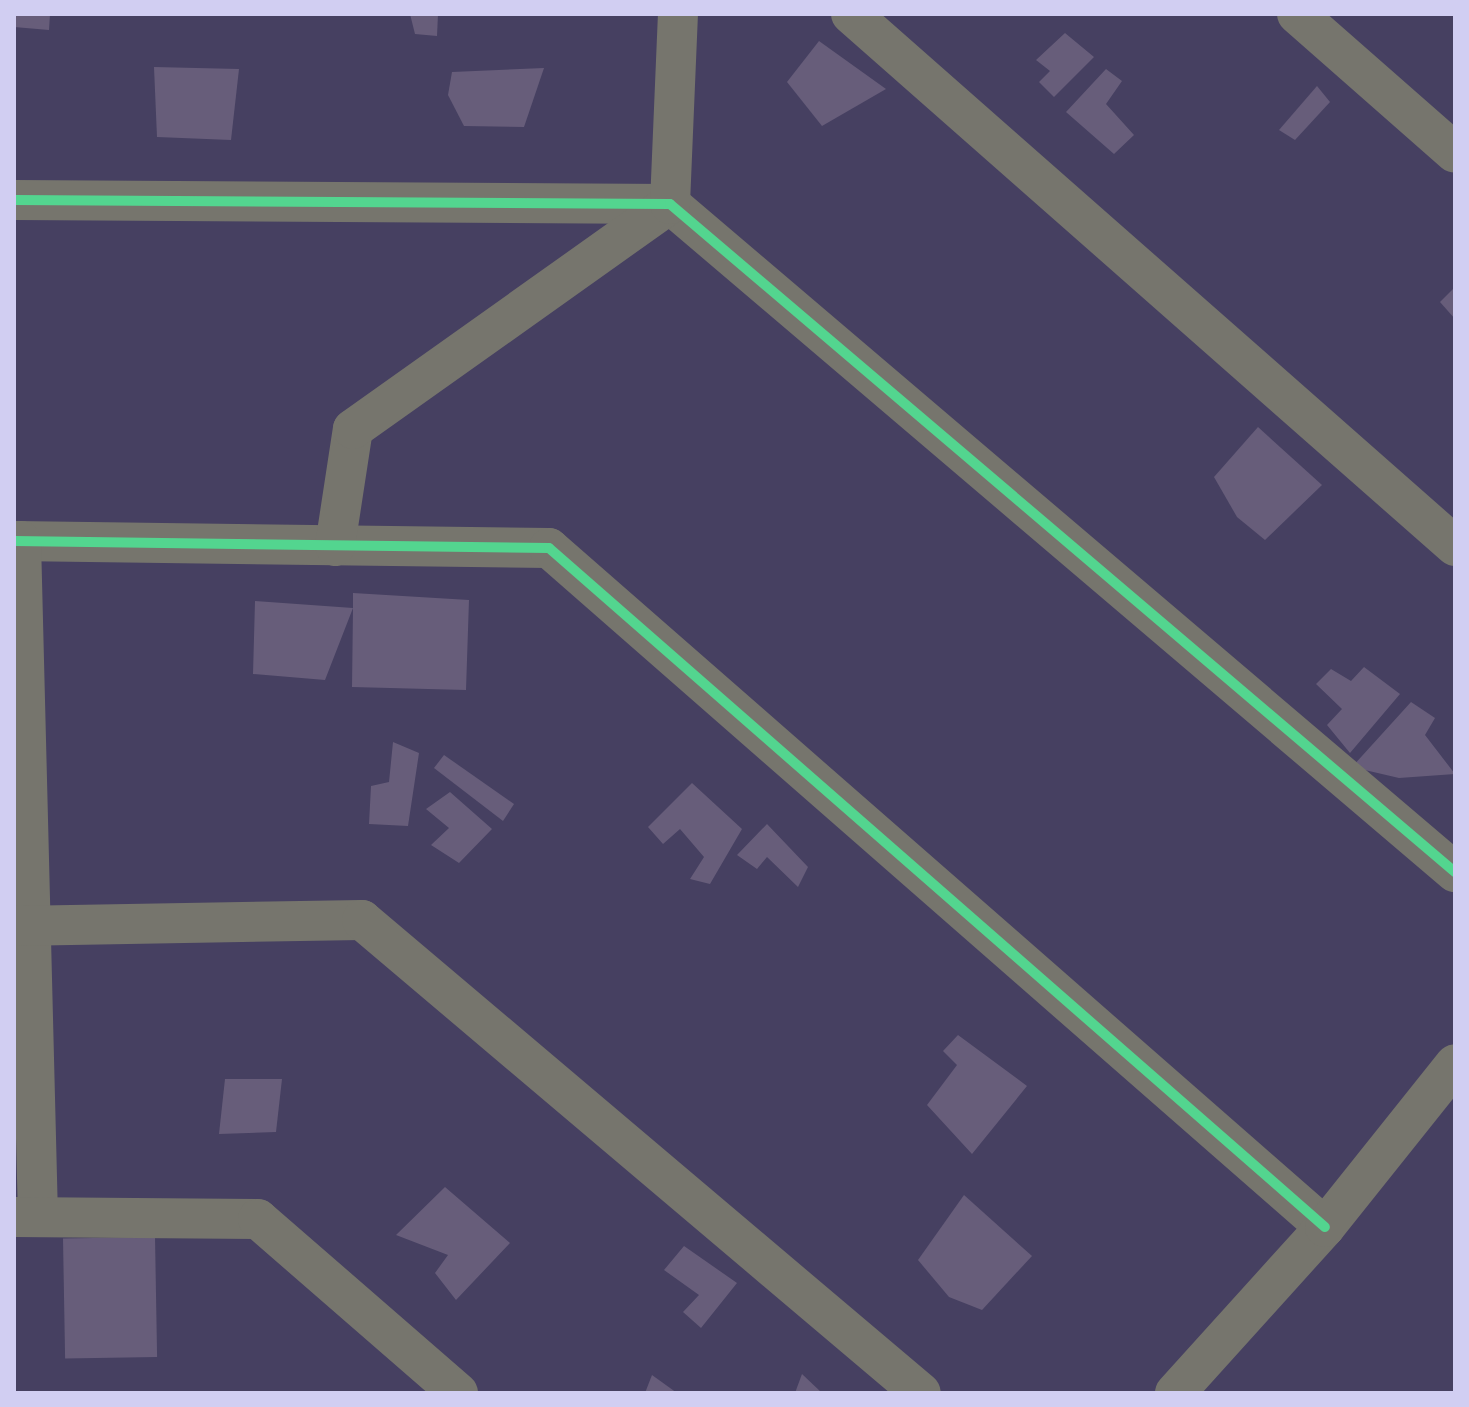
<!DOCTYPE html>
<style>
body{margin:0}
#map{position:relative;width:1469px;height:1407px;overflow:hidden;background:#464061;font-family:"IBM Plex Sans",sans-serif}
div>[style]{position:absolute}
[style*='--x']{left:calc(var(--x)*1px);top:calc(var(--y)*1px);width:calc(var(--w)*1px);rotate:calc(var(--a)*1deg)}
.building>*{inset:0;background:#675d7a;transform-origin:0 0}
.minor>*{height:40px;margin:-20px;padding:0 20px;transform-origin:20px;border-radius:20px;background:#76756d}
.cycleway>*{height:10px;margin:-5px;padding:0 5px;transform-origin:5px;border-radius:5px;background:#53d58f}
span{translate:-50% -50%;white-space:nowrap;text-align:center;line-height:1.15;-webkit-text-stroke:8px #24203b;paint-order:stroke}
.frame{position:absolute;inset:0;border:16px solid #d1cef2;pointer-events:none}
</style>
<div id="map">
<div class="building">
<div style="clip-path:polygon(14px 14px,50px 14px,49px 30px,14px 27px)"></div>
<div style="clip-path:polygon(410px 14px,438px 14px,437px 36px,415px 34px)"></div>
<div style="clip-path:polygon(1065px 33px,1094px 57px,1054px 97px,1039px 82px,1050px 71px,1036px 60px)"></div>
<div style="clip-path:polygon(819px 41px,886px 89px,822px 126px,787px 82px)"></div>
<div style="clip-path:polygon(154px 67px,239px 69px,231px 140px,157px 137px)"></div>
<div style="clip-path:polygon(544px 68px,524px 127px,464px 126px,448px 95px,452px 72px)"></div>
<div style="clip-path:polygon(1106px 69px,1122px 81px,1106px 104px,1134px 135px,1114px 154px,1066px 112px)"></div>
<div style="clip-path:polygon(1317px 86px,1330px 102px,1295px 140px,1279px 130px)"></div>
<div style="clip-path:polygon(1455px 287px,1455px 319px,1440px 302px)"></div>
<div style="clip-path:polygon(1258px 427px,1322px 485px,1265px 540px,1237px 517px,1214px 477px)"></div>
<div style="clip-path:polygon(353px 593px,469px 600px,466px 690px,352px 687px,353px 608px,325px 680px,253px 674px,255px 601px,353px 608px)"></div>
<div style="clip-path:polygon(1364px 667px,1400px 694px,1350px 753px,1327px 725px,1342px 709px,1316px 684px,1331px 669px,1351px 681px)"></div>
<div style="clip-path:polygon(1411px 702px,1435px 718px,1425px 735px,1455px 774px,1399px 778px,1352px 767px)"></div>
<div style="clip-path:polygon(393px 742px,419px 753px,408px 826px,369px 824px,371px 786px,389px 782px)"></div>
<div style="clip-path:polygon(444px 755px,514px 804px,503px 821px,434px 768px)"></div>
<div style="clip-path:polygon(692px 783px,742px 829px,710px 884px,690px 879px,704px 857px,680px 829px,663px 844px,648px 827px)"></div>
<div style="clip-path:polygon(450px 792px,492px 829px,459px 863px,431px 845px,449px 828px,426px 809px)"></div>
<div style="clip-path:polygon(767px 824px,808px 867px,798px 887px,767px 857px,757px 869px,737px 855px)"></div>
<div style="clip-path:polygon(958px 1035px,1027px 1086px,972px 1154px,927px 1105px,957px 1065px,943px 1051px)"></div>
<div style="clip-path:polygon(225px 1079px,282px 1079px,276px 1132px,219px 1134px)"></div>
<div style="clip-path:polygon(445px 1187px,510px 1243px,456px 1300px,435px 1273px,448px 1255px,396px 1235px)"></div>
<div style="clip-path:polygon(964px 1195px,1032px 1256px,982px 1310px,949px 1297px,918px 1260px)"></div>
<div style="left:155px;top:1237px;width:120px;height:92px;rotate:89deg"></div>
<div style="clip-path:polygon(684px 1246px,737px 1283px,701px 1328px,683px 1312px,699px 1295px,664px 1270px)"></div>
<div style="clip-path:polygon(802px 1374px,822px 1393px,795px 1393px)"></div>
<div style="clip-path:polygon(652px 1375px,677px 1393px,645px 1393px)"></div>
</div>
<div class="minor">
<div style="--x:851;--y:14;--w:805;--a:41.37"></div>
<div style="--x:1297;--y:14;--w:210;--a:41.3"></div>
<div style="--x:14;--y:200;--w:656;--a:0.35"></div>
<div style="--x:670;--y:204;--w:1031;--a:40.4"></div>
<div style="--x:14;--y:541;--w:535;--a:0.75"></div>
<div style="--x:549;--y:548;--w:1031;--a:41.19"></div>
<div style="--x:21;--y:541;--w:676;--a:88.56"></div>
<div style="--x:335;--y:546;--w:118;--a:-81.3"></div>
<div style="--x:353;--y:429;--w:389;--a:-35.4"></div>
<div style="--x:670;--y:204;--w:190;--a:-87.6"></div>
<div style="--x:14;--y:926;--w:348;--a:-1"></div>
<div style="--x:362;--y:920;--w:732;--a:40.24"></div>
<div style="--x:14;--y:1217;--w:244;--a:0.5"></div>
<div style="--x:258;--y:1219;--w:265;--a:41"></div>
<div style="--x:1175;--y:1393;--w:224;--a:-47.9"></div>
<div style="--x:1325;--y:1227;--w:208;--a:-51.4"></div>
</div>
<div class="cycleway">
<div style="--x:14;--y:200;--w:656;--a:0.35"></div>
<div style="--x:670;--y:204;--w:1031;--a:40.4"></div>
<div style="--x:14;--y:541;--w:535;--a:0.75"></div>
<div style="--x:549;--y:548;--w:1031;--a:41.19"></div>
</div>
<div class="frame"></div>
</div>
